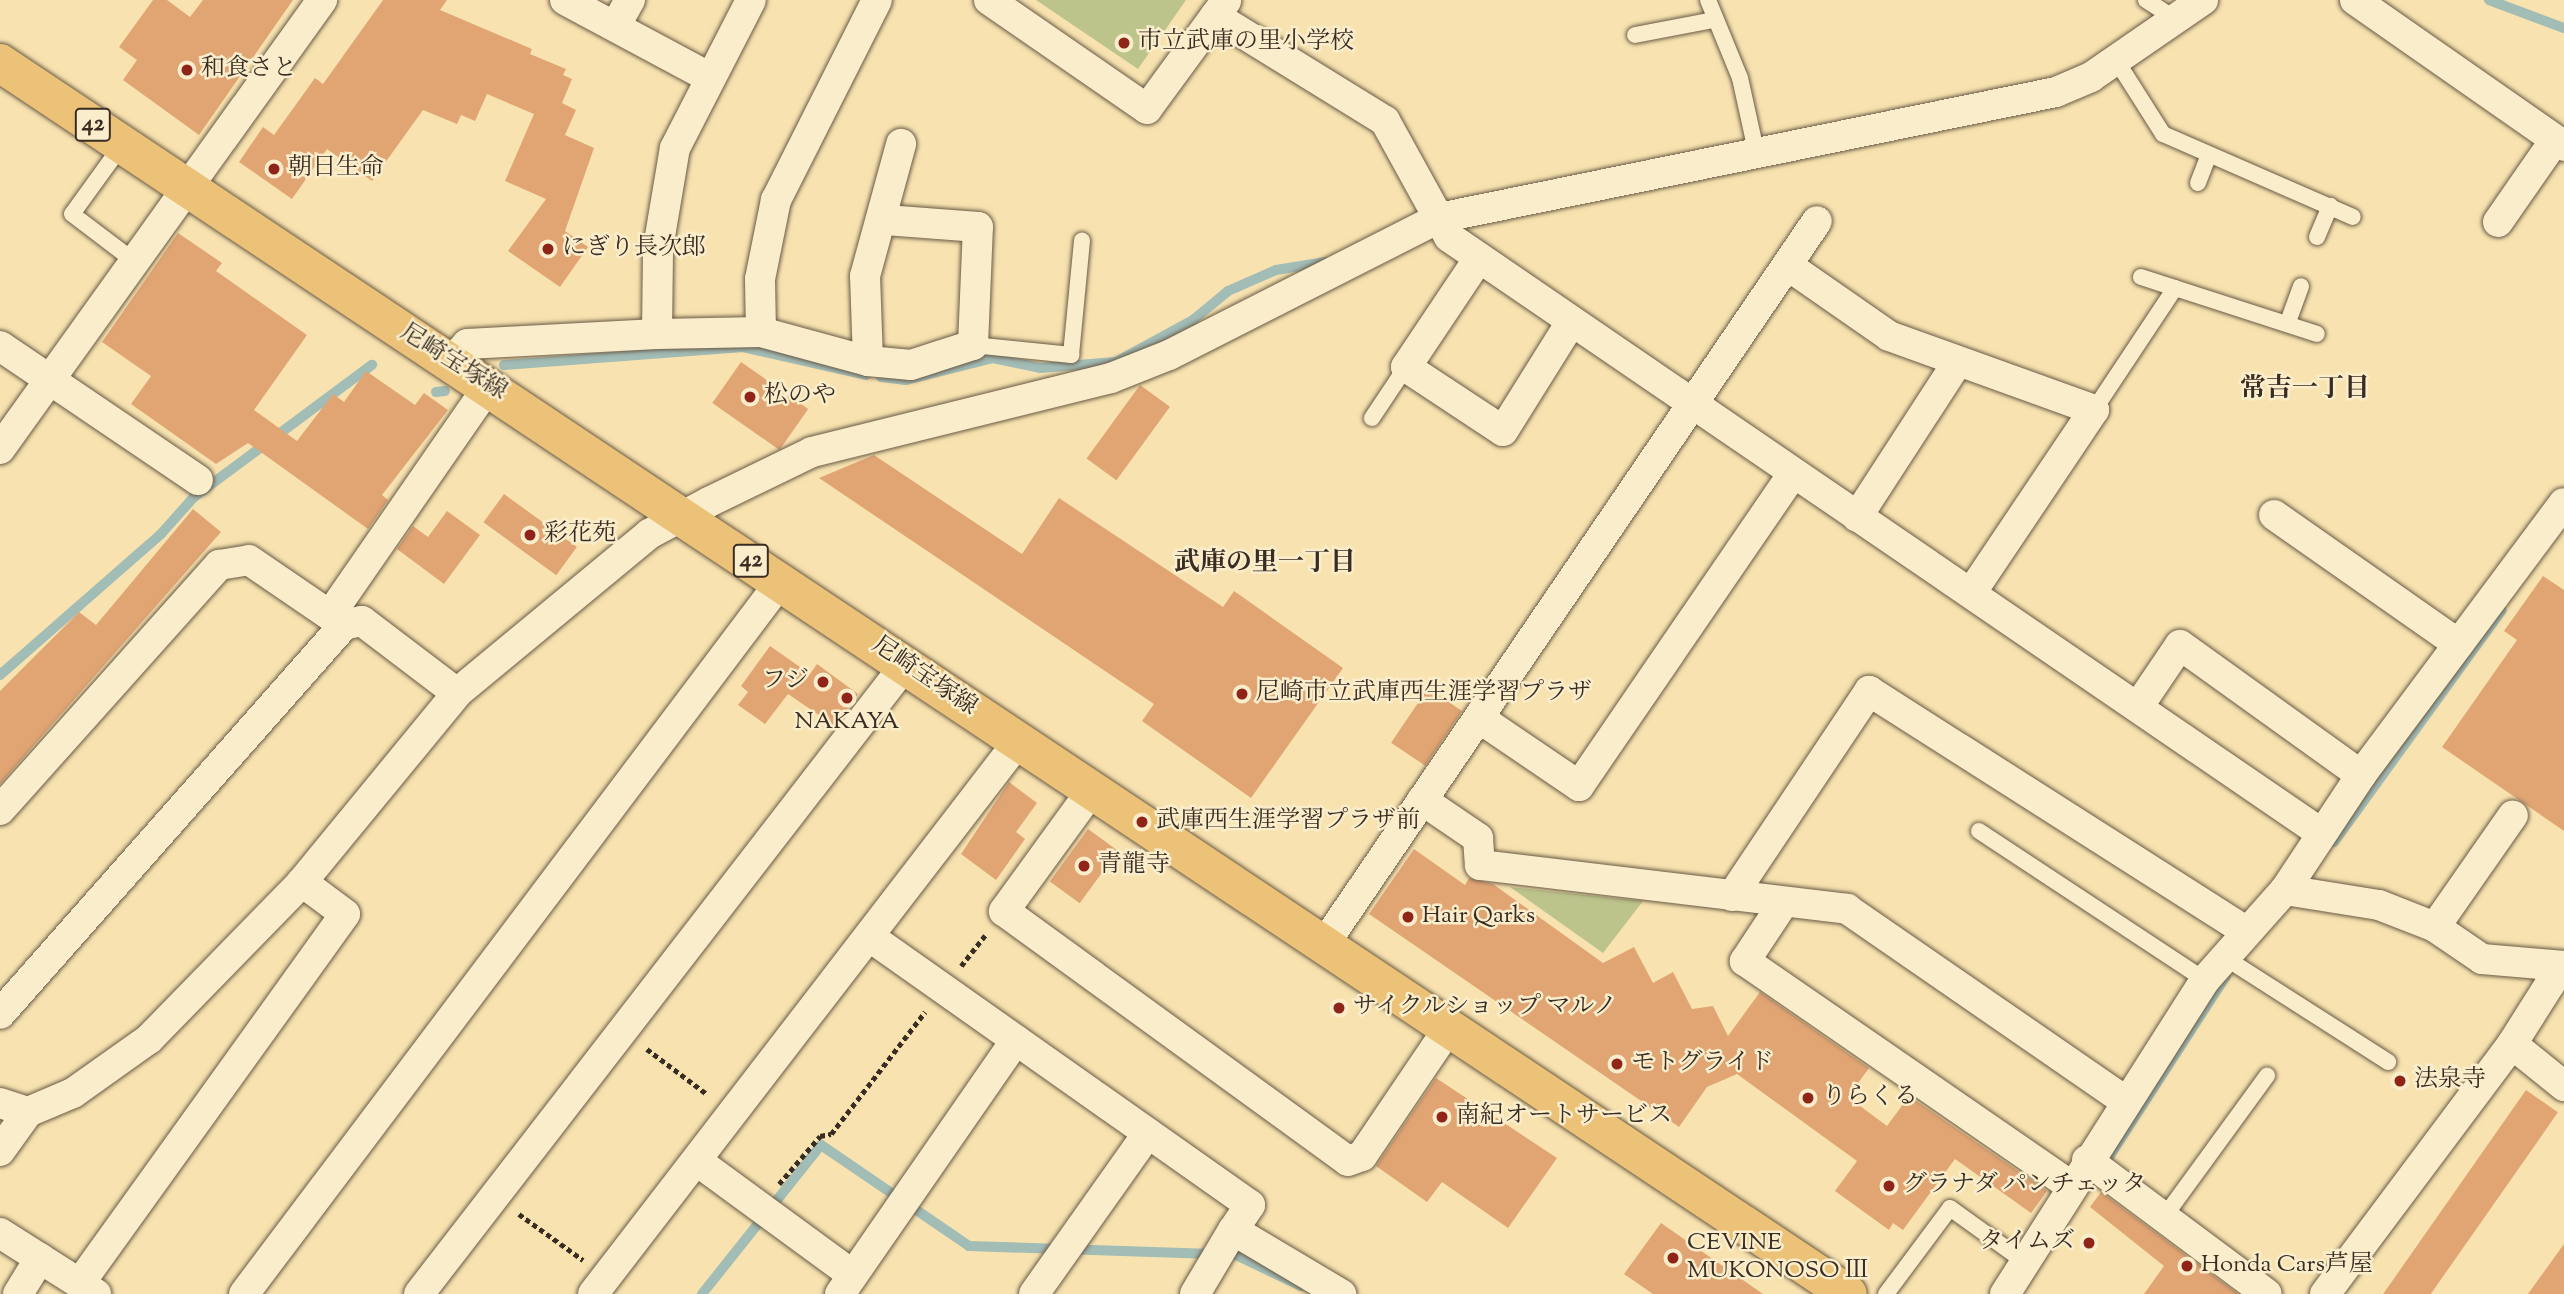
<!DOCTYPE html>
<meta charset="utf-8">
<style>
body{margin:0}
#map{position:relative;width:2564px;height:1294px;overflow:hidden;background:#f8e3b0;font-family:"Sorts Mill Goudy","Noto Serif JP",serif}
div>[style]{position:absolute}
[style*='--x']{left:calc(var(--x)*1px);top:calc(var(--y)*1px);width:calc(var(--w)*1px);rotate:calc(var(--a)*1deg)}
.green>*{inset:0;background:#bcc48c}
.stream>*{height:10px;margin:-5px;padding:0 5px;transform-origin:5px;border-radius:5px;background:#a2bcb6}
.building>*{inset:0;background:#e1a574;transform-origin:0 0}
.path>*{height:4.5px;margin-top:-2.25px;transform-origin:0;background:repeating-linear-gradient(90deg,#392d23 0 5px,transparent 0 8.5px)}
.roads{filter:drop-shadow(0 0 2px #695a46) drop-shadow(0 0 2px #695a46)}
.service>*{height:16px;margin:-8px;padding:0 8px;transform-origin:8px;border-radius:8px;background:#faedcc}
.minor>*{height:30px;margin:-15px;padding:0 15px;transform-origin:15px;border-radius:15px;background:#faedcc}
.primary>*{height:38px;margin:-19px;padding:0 19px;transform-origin:19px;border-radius:19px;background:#ecc278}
.dots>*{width:19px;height:19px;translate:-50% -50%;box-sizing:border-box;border:4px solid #faedcc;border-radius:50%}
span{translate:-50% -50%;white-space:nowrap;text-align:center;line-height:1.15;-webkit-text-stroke:5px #faedcc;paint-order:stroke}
.shield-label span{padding:2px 5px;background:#faedcc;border:2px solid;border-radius:5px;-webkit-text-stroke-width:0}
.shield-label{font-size:23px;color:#392d23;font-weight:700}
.poi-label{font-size:24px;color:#392d23}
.left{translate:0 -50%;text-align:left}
.right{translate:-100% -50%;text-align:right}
.street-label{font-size:24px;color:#392d23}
.neighbourhood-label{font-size:26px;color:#392d23;font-weight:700}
</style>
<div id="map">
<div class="green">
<div style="clip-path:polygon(1036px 0,1186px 0,1138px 69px)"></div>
<div style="clip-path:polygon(1510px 887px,1643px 901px,1603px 953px)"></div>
</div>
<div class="stream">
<div style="--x:2489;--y:0;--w:80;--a:20.5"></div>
<div style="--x:504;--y:365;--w:240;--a:-4.3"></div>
<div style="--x:743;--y:347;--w:126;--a:12.8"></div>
<div style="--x:881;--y:377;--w:25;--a:7"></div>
<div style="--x:906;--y:380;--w:90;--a:-14.2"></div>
<div style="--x:993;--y:358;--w:48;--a:12"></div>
<div style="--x:1040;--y:368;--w:76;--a:-4.5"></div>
<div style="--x:1116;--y:362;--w:88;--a:-28.6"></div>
<div style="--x:1193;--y:320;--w:45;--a:-39.6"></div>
<div style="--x:1228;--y:291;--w:52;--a:-23.6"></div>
<div style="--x:1276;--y:270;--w:50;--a:-9.3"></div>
<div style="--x:436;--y:392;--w:9;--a:-6"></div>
<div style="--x:0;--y:675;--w:214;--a:-41.2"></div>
<div style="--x:161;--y:534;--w:50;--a:-48.3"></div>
<div style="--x:194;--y:497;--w:222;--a:-36.6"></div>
<div style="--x:2334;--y:842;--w:286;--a:-54.1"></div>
<div style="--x:2105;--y:1163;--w:223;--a:-57.1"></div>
<div style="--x:702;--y:1294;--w:191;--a:-51.4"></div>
<div style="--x:821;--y:1145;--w:179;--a:34.3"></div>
<div style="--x:969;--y:1246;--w:267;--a:1.9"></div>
<div style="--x:1236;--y:1255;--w:72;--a:25.5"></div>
</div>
<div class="building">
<div style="clip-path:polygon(153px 0,167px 0,190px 17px,203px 0,293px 0,199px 135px,123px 80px,137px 60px,119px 47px)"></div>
<div style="clip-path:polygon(383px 0,447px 0,440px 10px,532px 49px,530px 54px,566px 69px,563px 75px,572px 79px,562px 103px,576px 110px,565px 135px,594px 148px,565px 231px,588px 247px,560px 287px,508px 251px,546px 199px,505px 181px,534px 114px,487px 94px,475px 121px,461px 115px,457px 124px,423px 110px,372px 181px,327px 149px,292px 199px,239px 162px,263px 127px,274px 135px,315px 78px,323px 84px)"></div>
<div style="clip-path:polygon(178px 233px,222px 263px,216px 271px,307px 335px,254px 410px,297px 441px,333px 394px,344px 402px,366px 371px,415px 405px,424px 393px,448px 410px,382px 495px,388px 500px,368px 529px,248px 443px,216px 464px,131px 404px,151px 376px,102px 342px)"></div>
<div style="left:741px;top:362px;width:82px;height:50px;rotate:35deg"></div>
<div style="left:1140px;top:385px;width:37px;height:91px;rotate:36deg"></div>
<div style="clip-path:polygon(874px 455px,1022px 554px,1059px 498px,1223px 607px,1234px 591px,1343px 668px,1251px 798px,1142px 721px,1154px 704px,819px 478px)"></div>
<div style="left:504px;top:494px;width:90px;height:35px;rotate:36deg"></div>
<div style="clip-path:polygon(193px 509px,221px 532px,0 784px,0 691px,79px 612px,96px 625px)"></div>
<div style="clip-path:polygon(447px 511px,480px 535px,444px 584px,397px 549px,413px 526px,428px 537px)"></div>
<div style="clip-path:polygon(2543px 576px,2564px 590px,2564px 831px,2442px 747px,2517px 640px,2504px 631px)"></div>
<div style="clip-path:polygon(770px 646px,810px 674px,817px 664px,858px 694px,835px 726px,788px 694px,765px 724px,738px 705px,748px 692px,741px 686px)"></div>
<div style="left:1428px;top:688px;width:41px;height:66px;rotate:34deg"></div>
<div style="clip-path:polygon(1009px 782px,1037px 803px,1016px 832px,1025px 839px,996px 880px,961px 854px)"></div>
<div style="left:1088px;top:829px;width:37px;height:65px;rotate:36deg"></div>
<div style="clip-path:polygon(1414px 849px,1465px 885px,1469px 878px,1493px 884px,1603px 963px,1634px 947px,1653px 983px,1673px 972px,1692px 1009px,1713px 1006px,1728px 1036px,1760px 992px,1869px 1068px,1848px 1097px,1887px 1126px,1909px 1096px,2047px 1191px,2031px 1213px,1955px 1159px,1903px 1230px,1893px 1223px,1889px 1230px,1835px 1191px,1857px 1161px,1737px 1074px,1707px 1087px,1679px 1127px,1369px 914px)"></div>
<div style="clip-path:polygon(1436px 1078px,1557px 1158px,1508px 1228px,1442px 1182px,1427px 1202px,1376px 1166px)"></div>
<div style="left:2526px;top:1090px;width:39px;height:252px;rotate:35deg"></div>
<div style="clip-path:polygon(2101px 1192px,2238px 1294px,2144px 1294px,2164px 1266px,2090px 1207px)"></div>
<div style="clip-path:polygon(1661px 1223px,1763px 1294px,1653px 1294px,1624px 1274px)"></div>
<div style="clip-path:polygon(2564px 1244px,2564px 1294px,2528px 1294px)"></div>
</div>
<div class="path">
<div style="--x:961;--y:966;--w:39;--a:-52"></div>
<div style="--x:647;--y:1049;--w:75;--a:36.9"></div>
<div style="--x:779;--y:1184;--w:63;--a:-49.5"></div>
<div style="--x:820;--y:1136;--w:11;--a:-10"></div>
<div style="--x:831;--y:1134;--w:154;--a:-52.4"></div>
<div style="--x:519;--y:1214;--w:79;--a:35.7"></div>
</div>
<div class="roads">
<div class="service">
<div style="--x:1708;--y:0;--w:84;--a:67.7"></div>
<div style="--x:1740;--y:78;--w:75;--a:77.6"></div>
<div style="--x:2146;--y:0;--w:35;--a:33"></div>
<div style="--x:1635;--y:35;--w:80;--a:-10.8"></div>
<div style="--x:2116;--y:60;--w:88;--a:57.6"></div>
<div style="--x:2163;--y:134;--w:207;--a:23.6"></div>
<div style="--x:122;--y:145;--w:85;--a:125.9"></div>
<div style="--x:72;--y:214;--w:78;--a:37.2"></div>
<div style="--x:2198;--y:183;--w:30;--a:-69"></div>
<div style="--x:2317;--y:237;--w:34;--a:-67"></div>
<div style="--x:2141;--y:277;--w:36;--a:18"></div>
<div style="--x:2288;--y:322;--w:38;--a:-70"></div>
<div style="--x:973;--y:345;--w:99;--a:5.8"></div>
<div style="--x:1071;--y:355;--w:115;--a:-84.5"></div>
<div style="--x:2094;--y:410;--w:146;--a:-56.4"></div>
<div style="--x:2175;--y:288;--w:149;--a:17.9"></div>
<div style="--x:1372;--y:418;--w:61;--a:-56.3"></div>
<div style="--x:1979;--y:831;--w:271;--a:33.4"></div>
<div style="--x:2224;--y:957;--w:195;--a:32.6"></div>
<div style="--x:2164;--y:1217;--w:175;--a:-53.9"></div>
<div style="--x:1886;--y:1294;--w:107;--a:-53.3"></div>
<div style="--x:1950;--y:1208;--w:92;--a:35.8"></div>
</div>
<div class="minor">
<div style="--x:565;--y:0;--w:161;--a:28.2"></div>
<div style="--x:989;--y:0;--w:192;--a:34.6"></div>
<div style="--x:1147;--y:109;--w:134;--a:-53.8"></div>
<div style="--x:2355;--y:0;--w:255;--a:34.9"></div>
<div style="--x:1215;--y:16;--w:200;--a:31.7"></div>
<div style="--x:1385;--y:121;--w:132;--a:61.1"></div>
<div style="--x:1449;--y:237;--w:1056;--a:34.35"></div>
<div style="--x:616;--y:25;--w:29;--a:-61"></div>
<div style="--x:2498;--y:222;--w:100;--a:-55.2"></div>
<div style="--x:1479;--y:258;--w:131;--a:123.8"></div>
<div style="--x:1406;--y:367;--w:116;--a:33.4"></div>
<div style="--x:1503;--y:431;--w:128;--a:-58"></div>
<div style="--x:1787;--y:265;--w:124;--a:34.8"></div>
<div style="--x:1889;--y:336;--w:218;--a:19.8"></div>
<div style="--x:2094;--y:410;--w:220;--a:123.9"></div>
<div style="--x:761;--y:332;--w:53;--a:-91.1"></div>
<div style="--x:760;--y:279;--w:81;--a:-78.6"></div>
<div style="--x:776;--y:200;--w:224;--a:-63.2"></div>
<div style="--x:657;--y:334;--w:86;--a:-89.3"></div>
<div style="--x:658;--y:248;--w:101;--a:-80.4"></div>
<div style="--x:675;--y:148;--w:166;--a:-62.8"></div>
<div style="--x:0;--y:346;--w:239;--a:34.1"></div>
<div style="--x:868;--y:361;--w:85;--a:-92"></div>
<div style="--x:865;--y:276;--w:137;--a:-74.7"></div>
<div style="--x:450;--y:363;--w:25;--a:-48"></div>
<div style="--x:467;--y:344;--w:190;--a:-3"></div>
<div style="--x:657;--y:334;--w:104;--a:-1.1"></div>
<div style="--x:761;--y:332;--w:111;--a:15.2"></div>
<div style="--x:868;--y:361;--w:43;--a:5.3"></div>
<div style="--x:911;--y:365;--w:65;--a:-17.9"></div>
<div style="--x:973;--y:345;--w:118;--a:-87.6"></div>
<div style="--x:978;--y:227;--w:93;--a:-175.7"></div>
<div style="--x:0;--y:449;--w:553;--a:-54.35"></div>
<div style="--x:2274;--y:515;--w:225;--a:35"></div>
<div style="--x:1857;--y:517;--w:184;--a:-57"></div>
<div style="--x:330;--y:615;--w:280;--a:-55.3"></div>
<div style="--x:344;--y:625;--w:18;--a:-13"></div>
<div style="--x:362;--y:621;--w:119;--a:37.2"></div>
<div style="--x:2140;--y:704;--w:71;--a:-55.9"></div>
<div style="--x:2180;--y:645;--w:223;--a:35.7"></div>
<div style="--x:1479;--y:718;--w:121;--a:34.2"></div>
<div style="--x:1579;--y:786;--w:377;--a:-55.6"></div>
<div style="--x:1092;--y:790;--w:150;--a:126"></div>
<div style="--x:1004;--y:911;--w:425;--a:36"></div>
<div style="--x:1348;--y:1161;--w:15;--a:-20"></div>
<div style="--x:1362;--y:1156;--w:153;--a:-55.9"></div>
<div style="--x:1422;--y:800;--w:68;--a:34.2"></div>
<div style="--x:1478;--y:838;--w:27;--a:86"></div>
<div style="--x:1480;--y:865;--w:370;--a:6.8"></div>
<div style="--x:1847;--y:909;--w:336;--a:34.6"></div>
<div style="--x:0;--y:810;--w:329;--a:-48.2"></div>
<div style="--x:219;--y:565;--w:30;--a:-9"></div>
<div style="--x:249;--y:560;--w:115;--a:34.4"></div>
<div style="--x:344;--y:625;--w:519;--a:131.49"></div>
<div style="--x:2285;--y:890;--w:95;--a:9.1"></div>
<div style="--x:2379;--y:905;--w:60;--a:21.4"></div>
<div style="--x:2435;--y:927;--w:57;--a:34.2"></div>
<div style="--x:2482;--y:959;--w:82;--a:4.9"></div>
<div style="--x:1732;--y:896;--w:247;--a:-56.2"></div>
<div style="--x:1869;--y:691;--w:445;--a:32.5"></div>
<div style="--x:1784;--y:902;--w:71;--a:123.5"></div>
<div style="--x:1745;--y:961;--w:396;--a:34.6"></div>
<div style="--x:2435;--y:927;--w:136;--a:-55.1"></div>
<div style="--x:870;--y:937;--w:465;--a:35.2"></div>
<div style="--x:1250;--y:1205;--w:30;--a:124"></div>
<div style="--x:1233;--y:1230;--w:126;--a:30.7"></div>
<div style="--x:1323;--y:946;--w:877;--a:-55.73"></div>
<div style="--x:2512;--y:1044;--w:67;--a:38.9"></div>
<div style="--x:0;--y:1103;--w:29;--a:18"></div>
<div style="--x:28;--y:1112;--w:49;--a:-22.9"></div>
<div style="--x:73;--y:1093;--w:93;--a:-35.4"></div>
<div style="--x:149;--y:1039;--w:219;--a:-45.7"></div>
<div style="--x:302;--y:882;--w:244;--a:-50.6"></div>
<div style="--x:457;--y:693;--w:249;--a:-39.6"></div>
<div style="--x:649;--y:534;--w:68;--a:-28.1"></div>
<div style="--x:709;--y:502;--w:114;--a:-25.9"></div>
<div style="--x:812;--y:452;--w:308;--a:-13.9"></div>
<div style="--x:1111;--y:378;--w:62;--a:-21.6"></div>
<div style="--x:1169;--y:355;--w:303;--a:-26.9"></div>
<div style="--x:1439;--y:218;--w:630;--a:-11.54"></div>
<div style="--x:2056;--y:92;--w:38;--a:-23"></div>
<div style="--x:2091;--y:77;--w:136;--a:-34.5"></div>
<div style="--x:0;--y:1151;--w:48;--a:-54.3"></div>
<div style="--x:2087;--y:1160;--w:224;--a:36.7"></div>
<div style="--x:697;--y:1161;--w:193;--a:36.2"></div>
<div style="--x:0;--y:1233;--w:114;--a:32.4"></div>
<div style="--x:80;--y:1283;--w:454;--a:-54.3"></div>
<div style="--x:345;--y:914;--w:54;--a:-143.3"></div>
<div style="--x:18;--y:1294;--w:42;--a:-58.6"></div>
<div style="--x:244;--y:1294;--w:893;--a:-53.01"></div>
<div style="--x:419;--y:1294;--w:796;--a:-52.3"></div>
<div style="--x:593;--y:1294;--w:697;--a:-52.41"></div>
<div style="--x:840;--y:1294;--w:309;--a:-55.3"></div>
<div style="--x:1034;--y:1294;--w:197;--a:-54.7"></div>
<div style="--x:1195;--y:1294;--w:74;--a:-59.3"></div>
<div style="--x:2005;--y:1294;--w:372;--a:-57.5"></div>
<div style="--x:2205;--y:980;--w:120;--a:-48.4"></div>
<div style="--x:2285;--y:890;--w:138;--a:-56.5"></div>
<div style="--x:2361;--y:775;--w:339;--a:-53.3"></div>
<div style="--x:2325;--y:1294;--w:312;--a:-53.2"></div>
<div style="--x:2512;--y:1044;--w:71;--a:-57.7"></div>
<div style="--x:2550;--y:984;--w:19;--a:-87"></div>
</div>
<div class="primary">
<div style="--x:0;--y:63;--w:2220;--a:33.67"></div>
</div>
</div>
<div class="dots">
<div style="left:1124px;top:43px;background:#8f2418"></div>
<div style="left:187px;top:70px;background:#8f2418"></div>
<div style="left:274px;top:169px;background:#8f2418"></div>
<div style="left:548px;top:249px;background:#8f2418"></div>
<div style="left:750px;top:397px;background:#8f2418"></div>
<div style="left:530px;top:535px;background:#8f2418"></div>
<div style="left:823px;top:682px;background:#8f2418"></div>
<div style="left:1242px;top:694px;background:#8f2418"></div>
<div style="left:847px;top:698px;background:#8f2418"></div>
<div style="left:1142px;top:822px;background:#8f2418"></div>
<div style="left:1084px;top:866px;background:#8f2418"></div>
<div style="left:1408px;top:917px;background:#8f2418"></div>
<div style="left:1339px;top:1008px;background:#8f2418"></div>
<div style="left:1617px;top:1064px;background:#8f2418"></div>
<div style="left:2400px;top:1081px;background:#8f2418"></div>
<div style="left:1808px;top:1098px;background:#8f2418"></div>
<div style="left:1442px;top:1117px;background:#8f2418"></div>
<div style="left:1889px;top:1186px;background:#8f2418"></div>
<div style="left:2089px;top:1243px;background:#8f2418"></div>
<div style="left:1673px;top:1258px;background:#8f2418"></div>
<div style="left:2187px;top:1266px;background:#8f2418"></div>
</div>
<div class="shield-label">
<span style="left:93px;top:125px">42</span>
<span style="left:751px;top:561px">42</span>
</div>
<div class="poi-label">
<span class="left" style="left:1138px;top:43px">市立武庫の里小学校</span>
<span class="left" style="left:201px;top:70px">和食さと</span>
<span class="left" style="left:288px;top:169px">朝日生命</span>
<span class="left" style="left:562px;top:249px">にぎり長次郎</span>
<span class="left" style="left:764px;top:397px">松のや</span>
<span class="left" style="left:544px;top:535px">彩花苑</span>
<span class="right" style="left:809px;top:682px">フジ</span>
<span class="left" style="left:1256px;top:694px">尼崎市立武庫西生涯学習プラザ</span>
<span style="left:847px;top:723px">NAKAYA</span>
<span class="left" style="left:1156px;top:822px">武庫西生涯学習プラザ前</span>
<span class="left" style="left:1098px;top:866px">青龍寺</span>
<span class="left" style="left:1422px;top:917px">Hair Qarks</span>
<span class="left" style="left:1353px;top:1008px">サイクルショップ マルノ</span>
<span class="left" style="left:1631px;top:1064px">モトグライド</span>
<span class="left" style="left:2414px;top:1081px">法泉寺</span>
<span class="left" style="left:1822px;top:1098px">りらくる</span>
<span class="left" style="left:1456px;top:1117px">南紀オートサービス</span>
<span class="left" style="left:1903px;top:1186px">グラナダ パンチェッタ</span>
<span class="right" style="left:2075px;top:1243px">タイムズ</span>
<span class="left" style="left:1687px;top:1258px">CEVINE<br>MUKONOSO Ⅲ</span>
<span class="left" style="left:2201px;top:1266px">Honda Cars芦屋</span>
</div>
<div class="street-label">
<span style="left:453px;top:363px;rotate:32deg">尼崎宝塚線</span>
<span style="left:924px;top:677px;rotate:34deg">尼崎宝塚線</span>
</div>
<div class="neighbourhood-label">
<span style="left:2305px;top:390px">常吉一丁目</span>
<span style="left:1265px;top:564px">武庫の里一丁目</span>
</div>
</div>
